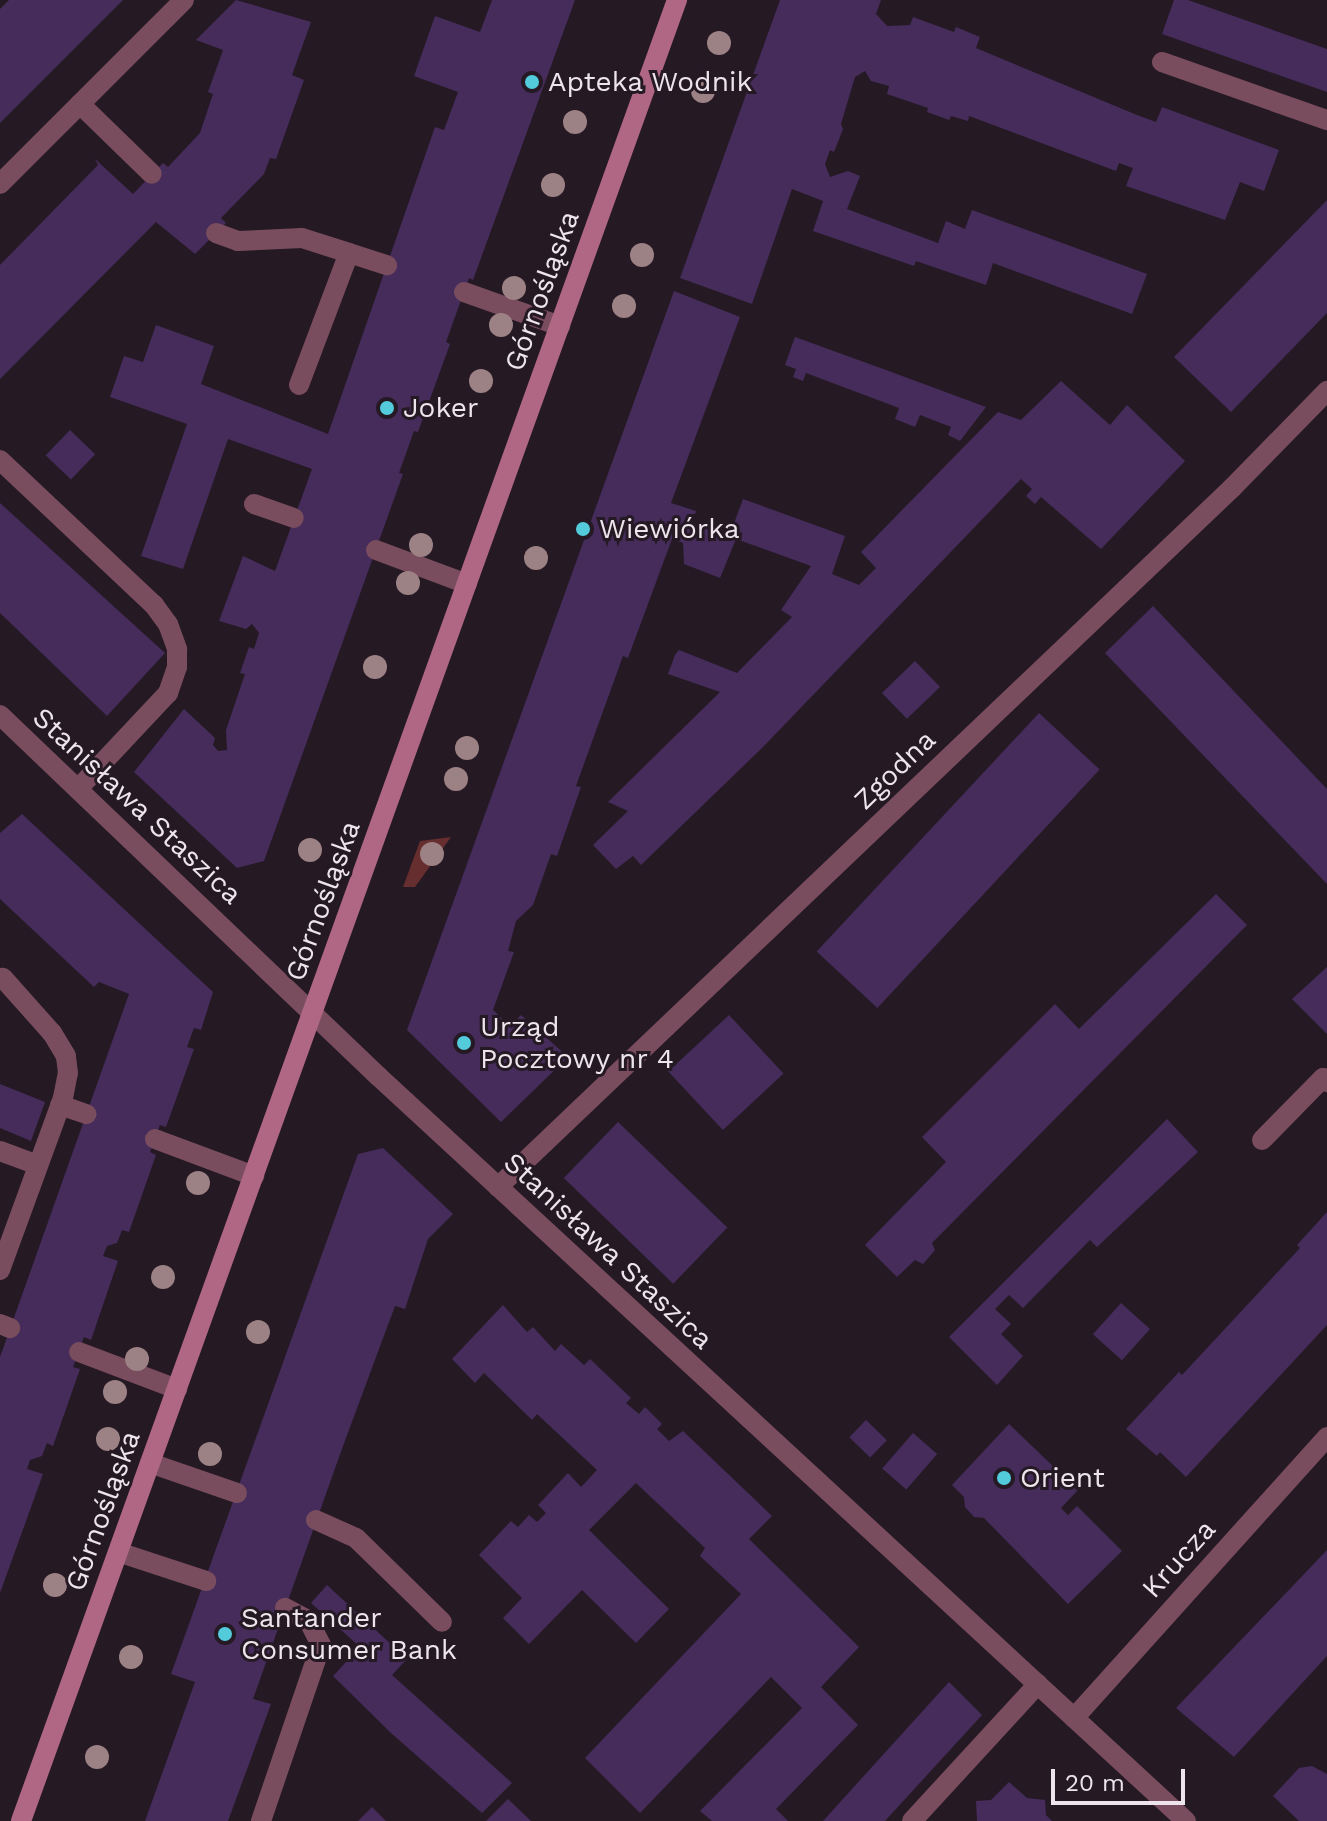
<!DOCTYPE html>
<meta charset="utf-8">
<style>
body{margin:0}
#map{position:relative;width:1327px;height:1821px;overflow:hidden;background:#251924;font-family:"Work Sans",sans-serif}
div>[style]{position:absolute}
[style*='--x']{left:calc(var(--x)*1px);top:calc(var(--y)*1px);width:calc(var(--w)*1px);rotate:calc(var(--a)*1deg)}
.green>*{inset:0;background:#662e2f}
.building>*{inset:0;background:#452c5b;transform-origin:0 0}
.lane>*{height:20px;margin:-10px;padding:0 10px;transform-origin:10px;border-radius:10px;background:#7a4d5e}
.street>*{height:20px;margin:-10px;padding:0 10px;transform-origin:10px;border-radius:10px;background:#7a4d5e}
.secondary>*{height:20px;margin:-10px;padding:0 10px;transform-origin:10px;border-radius:10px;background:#af6783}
.trees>*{width:24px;height:24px;margin:-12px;border-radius:50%;background:#9d8285}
.dots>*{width:22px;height:22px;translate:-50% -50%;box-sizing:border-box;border:4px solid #251924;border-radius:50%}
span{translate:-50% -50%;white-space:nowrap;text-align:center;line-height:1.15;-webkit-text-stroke:6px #251924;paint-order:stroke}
.poi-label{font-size:28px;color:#eee5ec}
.left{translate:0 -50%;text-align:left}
.street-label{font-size:28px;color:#eee5ec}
.scale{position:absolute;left:1051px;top:1769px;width:134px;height:36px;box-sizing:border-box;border:4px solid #eee5ec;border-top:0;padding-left:10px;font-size:24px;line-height:28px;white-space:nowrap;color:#eee5ec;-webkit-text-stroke:6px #251924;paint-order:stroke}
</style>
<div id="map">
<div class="green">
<div style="clip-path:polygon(451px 837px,415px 887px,403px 887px,420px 841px)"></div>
</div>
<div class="building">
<div style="clip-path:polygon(9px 0,123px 0,0 123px,0 9px)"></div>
<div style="clip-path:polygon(236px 0,311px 22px,292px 75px,304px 80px,276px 159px,270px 158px,264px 174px,221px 218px,226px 223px,195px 254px,156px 222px,0 379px,0 265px,98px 165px,95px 159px,133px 194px,163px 163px,168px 167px,200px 133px,213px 94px,208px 92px,223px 50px,196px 40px)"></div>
<div style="clip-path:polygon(492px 0,575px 0,473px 280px,469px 278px,446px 342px,450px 344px,418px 432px,414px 431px,399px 473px,403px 474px,264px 861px,237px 868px,134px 772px,184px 709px,215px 738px,213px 745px,218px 751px,227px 750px,226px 730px,245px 674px,240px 673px,249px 647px,254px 649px,259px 633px,252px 624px,246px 629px,219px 621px,243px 556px,275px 571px,312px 469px,228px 439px,183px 569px,141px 556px,187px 424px,110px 397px,124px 356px,143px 362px,156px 325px,214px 346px,201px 384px,328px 434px,435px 127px,444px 130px,458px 92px,414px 76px,435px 16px,480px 32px)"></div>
<div style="clip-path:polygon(780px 0,881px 0,876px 14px,887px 26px,910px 25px,913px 17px,954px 32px,956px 27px,980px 37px,976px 48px,1137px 115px,1156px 122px,1162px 107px,1279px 150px,1264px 191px,1240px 182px,1225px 220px,1126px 186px,1133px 168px,1119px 163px,1116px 171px,969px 116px,968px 121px,951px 116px,949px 120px,927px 112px,928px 108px,887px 94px,889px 86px,871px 81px,865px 71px,855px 77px,841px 124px,843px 129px,834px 152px,830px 150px,825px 164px,830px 177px,848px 171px,860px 176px,847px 209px,938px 243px,946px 221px,965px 229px,972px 210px,1147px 274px,1132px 314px,993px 263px,986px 285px,916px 261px,914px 266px,813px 231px,823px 201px,792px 189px,752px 304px,680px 278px)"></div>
<div style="clip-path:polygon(1174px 0,1188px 0,1327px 49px,1327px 92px,1162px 34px)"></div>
<div style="clip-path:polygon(1327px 200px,1327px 313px,1231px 412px,1174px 357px)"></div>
<div style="clip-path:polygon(674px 291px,740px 317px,671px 503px,696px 511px,692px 523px,729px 537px,743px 499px,845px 536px,832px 574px,859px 585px,876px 568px,861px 552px,998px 412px,1021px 420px,1061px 381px,1110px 425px,1127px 405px,1185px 461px,1101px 549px,1041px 497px,1035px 504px,1026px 496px,1032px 489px,1021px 479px,763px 747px,641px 865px,633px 856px,616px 869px,593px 845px,628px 811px,608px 802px,720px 692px,668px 674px,675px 655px,679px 650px,737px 673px,792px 617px,781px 610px,811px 566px,736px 539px,720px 578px,684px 564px,683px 543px,672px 539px,628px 658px,623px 656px,576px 786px,581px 787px,557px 856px,551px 854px,533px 905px,516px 921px,508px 951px,514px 952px,493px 1010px,510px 1026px,521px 1015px,568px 1057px,501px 1122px,407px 1030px)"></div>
<div style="clip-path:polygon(795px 337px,886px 370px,986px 407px,960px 441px,948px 435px,951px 427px,920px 415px,915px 427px,895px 419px,899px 408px,806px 373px,803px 381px,793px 377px,796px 369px,785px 365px)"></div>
<div style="left:70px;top:430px;width:35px;height:35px;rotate:44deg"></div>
<div style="clip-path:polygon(0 503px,165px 653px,107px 716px,0 613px)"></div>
<div style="clip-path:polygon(1153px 606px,1327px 789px,1327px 884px,1105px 653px)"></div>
<div style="left:915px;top:661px;width:36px;height:46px;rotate:46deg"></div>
<div style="left:1039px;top:713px;width:83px;height:326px;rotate:43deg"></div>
<div style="clip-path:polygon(22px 814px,213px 992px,201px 1030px,194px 1028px,187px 1047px,194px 1049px,166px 1127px,160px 1125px,150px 1152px,156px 1155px,129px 1232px,122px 1230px,117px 1243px,107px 1246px,103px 1256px,118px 1261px,91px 1340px,84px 1337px,73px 1367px,80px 1369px,53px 1446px,47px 1443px,42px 1456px,30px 1460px,27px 1469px,43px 1474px,0 1593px,0 1357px,129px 994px,99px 982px,94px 987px,0 899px,0 833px)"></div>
<div style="clip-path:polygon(1216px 894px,1247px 925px,932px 1243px,935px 1250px,923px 1264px,915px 1260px,897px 1277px,865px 1245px,946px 1162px,922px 1137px,1055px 1004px,1079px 1029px)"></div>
<div style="clip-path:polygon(1327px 967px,1327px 1034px,1292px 999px)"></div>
<div style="left:729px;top:1015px;width:80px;height:83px;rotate:47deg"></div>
<div style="clip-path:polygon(0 1084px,45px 1102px,31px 1141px,0 1128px)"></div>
<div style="clip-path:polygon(1167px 1119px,1198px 1152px,1097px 1247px,1090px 1240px,1023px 1308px,1009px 1295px,995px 1309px,1011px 1324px,1001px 1334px,1023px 1356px,997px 1385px,949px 1337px)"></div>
<div style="left:618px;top:1122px;width:152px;height:78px;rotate:44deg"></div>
<div style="clip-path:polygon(383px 1148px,453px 1214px,428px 1239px,405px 1309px,395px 1306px,343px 1446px,253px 1699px,271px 1704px,228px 1821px,145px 1821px,195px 1682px,171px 1674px,358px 1154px)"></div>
<div style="clip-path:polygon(1327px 1212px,1327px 1325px,1186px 1477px,1160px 1452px,1157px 1456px,1126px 1429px,1179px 1372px,1182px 1375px,1300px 1248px,1297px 1245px)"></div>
<div style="left:1121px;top:1303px;width:39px;height:42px;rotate:42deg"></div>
<div style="clip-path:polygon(503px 1305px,527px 1332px,533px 1327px,555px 1351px,561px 1344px,584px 1365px,590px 1359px,631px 1398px,626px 1403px,639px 1414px,645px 1407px,662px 1424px,657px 1429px,669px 1441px,683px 1431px,772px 1516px,749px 1539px,859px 1647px,821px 1687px,858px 1725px,776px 1809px,788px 1821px,712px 1821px,700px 1811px,802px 1708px,771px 1677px,640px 1813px,585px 1758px,741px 1594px,700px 1556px,705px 1548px,636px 1483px,589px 1530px,669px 1609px,636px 1643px,582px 1590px,529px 1644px,503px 1618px,522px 1598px,479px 1555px,511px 1521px,518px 1527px,529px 1515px,537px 1522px,546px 1513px,538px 1505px,568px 1473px,581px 1487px,597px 1470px,537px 1414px,532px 1420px,484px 1373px,475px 1383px,452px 1359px)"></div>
<div style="left:866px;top:1420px;width:29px;height:24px;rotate:44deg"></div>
<div style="clip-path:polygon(1009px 1424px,1078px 1490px,1061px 1508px,1068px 1515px,1077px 1506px,1122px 1551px,1068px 1604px,984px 1518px,974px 1517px,965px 1507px,964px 1497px,952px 1485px)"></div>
<div style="left:913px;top:1433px;width:32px;height:47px;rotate:41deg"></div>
<div style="clip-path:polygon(1327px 1550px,1327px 1656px,1234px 1757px,1176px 1708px)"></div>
<div style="clip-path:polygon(327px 1585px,407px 1659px,392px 1675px,512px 1783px,482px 1813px,391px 1733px,333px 1676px,360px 1647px,311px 1603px)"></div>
<div style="clip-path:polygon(949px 1682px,982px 1715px,885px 1821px,823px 1821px)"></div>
<div style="clip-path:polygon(1312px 1766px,1327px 1774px,1327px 1821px,1299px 1821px,1273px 1796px,1299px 1768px)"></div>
<div style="clip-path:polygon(1009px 1782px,1027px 1798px,1045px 1800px,1046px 1815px,1052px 1821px,977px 1821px,976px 1801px,991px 1800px)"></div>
<div style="clip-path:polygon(508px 1799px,531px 1821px,486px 1821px)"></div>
<div style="clip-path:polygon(372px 1807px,386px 1821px,358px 1821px)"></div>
</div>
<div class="lane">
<div style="--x:1162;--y:62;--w:175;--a:19.4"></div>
<div style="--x:80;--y:104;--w:100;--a:44.2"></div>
<div style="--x:216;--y:233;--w:23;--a:20"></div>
<div style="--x:238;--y:241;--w:64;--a:-2.7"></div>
<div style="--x:302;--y:238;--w:49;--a:17.7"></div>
<div style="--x:464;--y:292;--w:102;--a:19.5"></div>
<div style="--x:299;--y:385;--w:141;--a:-69.3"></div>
<div style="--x:349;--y:253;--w:40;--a:18"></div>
<div style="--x:0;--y:460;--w:212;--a:43.3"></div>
<div style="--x:154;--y:605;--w:24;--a:54"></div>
<div style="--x:168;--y:624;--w:27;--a:70"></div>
<div style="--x:177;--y:649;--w:18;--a:90"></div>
<div style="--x:177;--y:667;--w:28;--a:109"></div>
<div style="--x:168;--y:693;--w:132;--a:133.2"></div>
<div style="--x:254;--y:504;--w:42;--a:19.3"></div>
<div style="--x:376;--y:550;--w:97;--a:20.5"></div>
<div style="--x:60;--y:1105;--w:28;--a:19"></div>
<div style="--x:155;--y:1139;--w:106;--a:20.5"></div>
<div style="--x:1262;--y:1140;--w:87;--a:-45.5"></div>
<div style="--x:1323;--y:1078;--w:6;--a:45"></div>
<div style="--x:0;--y:1151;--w:40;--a:20.2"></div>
<div style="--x:0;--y:1270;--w:183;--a:-69.9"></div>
<div style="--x:63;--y:1098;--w:25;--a:-79"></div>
<div style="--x:68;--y:1073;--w:17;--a:-97"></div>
<div style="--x:66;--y:1056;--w:27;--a:-121"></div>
<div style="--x:52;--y:1033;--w:74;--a:-131.7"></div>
<div style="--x:0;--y:1324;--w:11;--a:22"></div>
<div style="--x:79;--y:1352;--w:105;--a:20.7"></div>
<div style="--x:150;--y:1463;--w:92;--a:19"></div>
<div style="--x:316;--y:1520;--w:44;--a:24.2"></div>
<div style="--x:356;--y:1538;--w:120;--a:44.3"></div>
<div style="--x:118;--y:1552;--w:93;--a:18.2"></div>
<div style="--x:261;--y:1821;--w:186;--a:-71.2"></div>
<div style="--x:321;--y:1645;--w:28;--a:-117"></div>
<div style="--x:308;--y:1620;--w:26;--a:-152"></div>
</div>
<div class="street">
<div style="--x:0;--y:184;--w:260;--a:-45"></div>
<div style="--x:0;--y:715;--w:523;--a:43.68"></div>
<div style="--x:378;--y:1076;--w:1099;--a:42.68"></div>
<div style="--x:498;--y:1187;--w:1014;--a:-43.6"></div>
<div style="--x:1232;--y:488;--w:136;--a:-45.6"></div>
<div style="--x:1074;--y:1718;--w:378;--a:-48"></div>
<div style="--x:912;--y:1821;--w:186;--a:-47.4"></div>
</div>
<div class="secondary">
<div style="--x:21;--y:1821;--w:1936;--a:-70.19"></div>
</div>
<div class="trees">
<div style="left:719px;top:43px"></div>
<div style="left:703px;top:91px"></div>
<div style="left:575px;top:122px"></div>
<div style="left:553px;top:185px"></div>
<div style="left:642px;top:255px"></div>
<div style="left:514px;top:288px"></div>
<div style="left:624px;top:306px"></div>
<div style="left:501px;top:325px"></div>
<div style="left:481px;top:381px"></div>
<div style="left:421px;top:545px"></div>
<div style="left:536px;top:558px"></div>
<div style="left:408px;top:583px"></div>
<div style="left:375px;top:667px"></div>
<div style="left:467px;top:748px"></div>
<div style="left:456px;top:779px"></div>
<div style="left:310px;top:850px"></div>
<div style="left:432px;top:854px"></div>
<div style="left:198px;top:1183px"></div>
<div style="left:163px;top:1277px"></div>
<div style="left:258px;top:1332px"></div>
<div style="left:137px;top:1359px"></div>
<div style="left:115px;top:1392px"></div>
<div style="left:108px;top:1439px"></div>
<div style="left:210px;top:1454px"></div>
<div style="left:55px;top:1585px"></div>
<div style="left:131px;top:1657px"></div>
<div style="left:97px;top:1757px"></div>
</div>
<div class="dots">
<div style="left:532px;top:82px;background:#53cbdb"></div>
<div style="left:387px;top:408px;background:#53cbdb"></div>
<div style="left:583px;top:529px;background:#53cbdb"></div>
<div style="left:464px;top:1043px;background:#53cbdb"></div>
<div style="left:1004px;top:1478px;background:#53cbdb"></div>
<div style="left:225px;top:1634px;background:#53cbdb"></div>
</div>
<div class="poi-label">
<span class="left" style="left:548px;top:82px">Apteka Wodnik</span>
<span class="left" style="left:403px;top:408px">Joker</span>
<span class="left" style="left:599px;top:529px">Wiewiórka</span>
<span class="left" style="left:480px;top:1043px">Urząd<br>Pocztowy nr 4</span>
<span class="left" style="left:1020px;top:1478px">Orient</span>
<span class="left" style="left:241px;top:1634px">Santander<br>Consumer Bank</span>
</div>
<div class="street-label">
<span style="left:542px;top:291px;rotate:-70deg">Górnośląska</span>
<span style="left:895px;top:770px;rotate:-44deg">Zgodna</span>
<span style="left:137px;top:806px;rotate:43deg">Stanisława Staszica</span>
<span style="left:323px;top:901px;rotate:-70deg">Górnośląska</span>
<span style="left:608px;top:1251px;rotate:43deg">Stanisława Staszica</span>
<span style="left:103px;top:1511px;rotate:-70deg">Górnośląska</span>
<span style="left:1179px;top:1559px;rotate:-48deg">Krucza</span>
</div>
<div class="scale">20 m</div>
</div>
